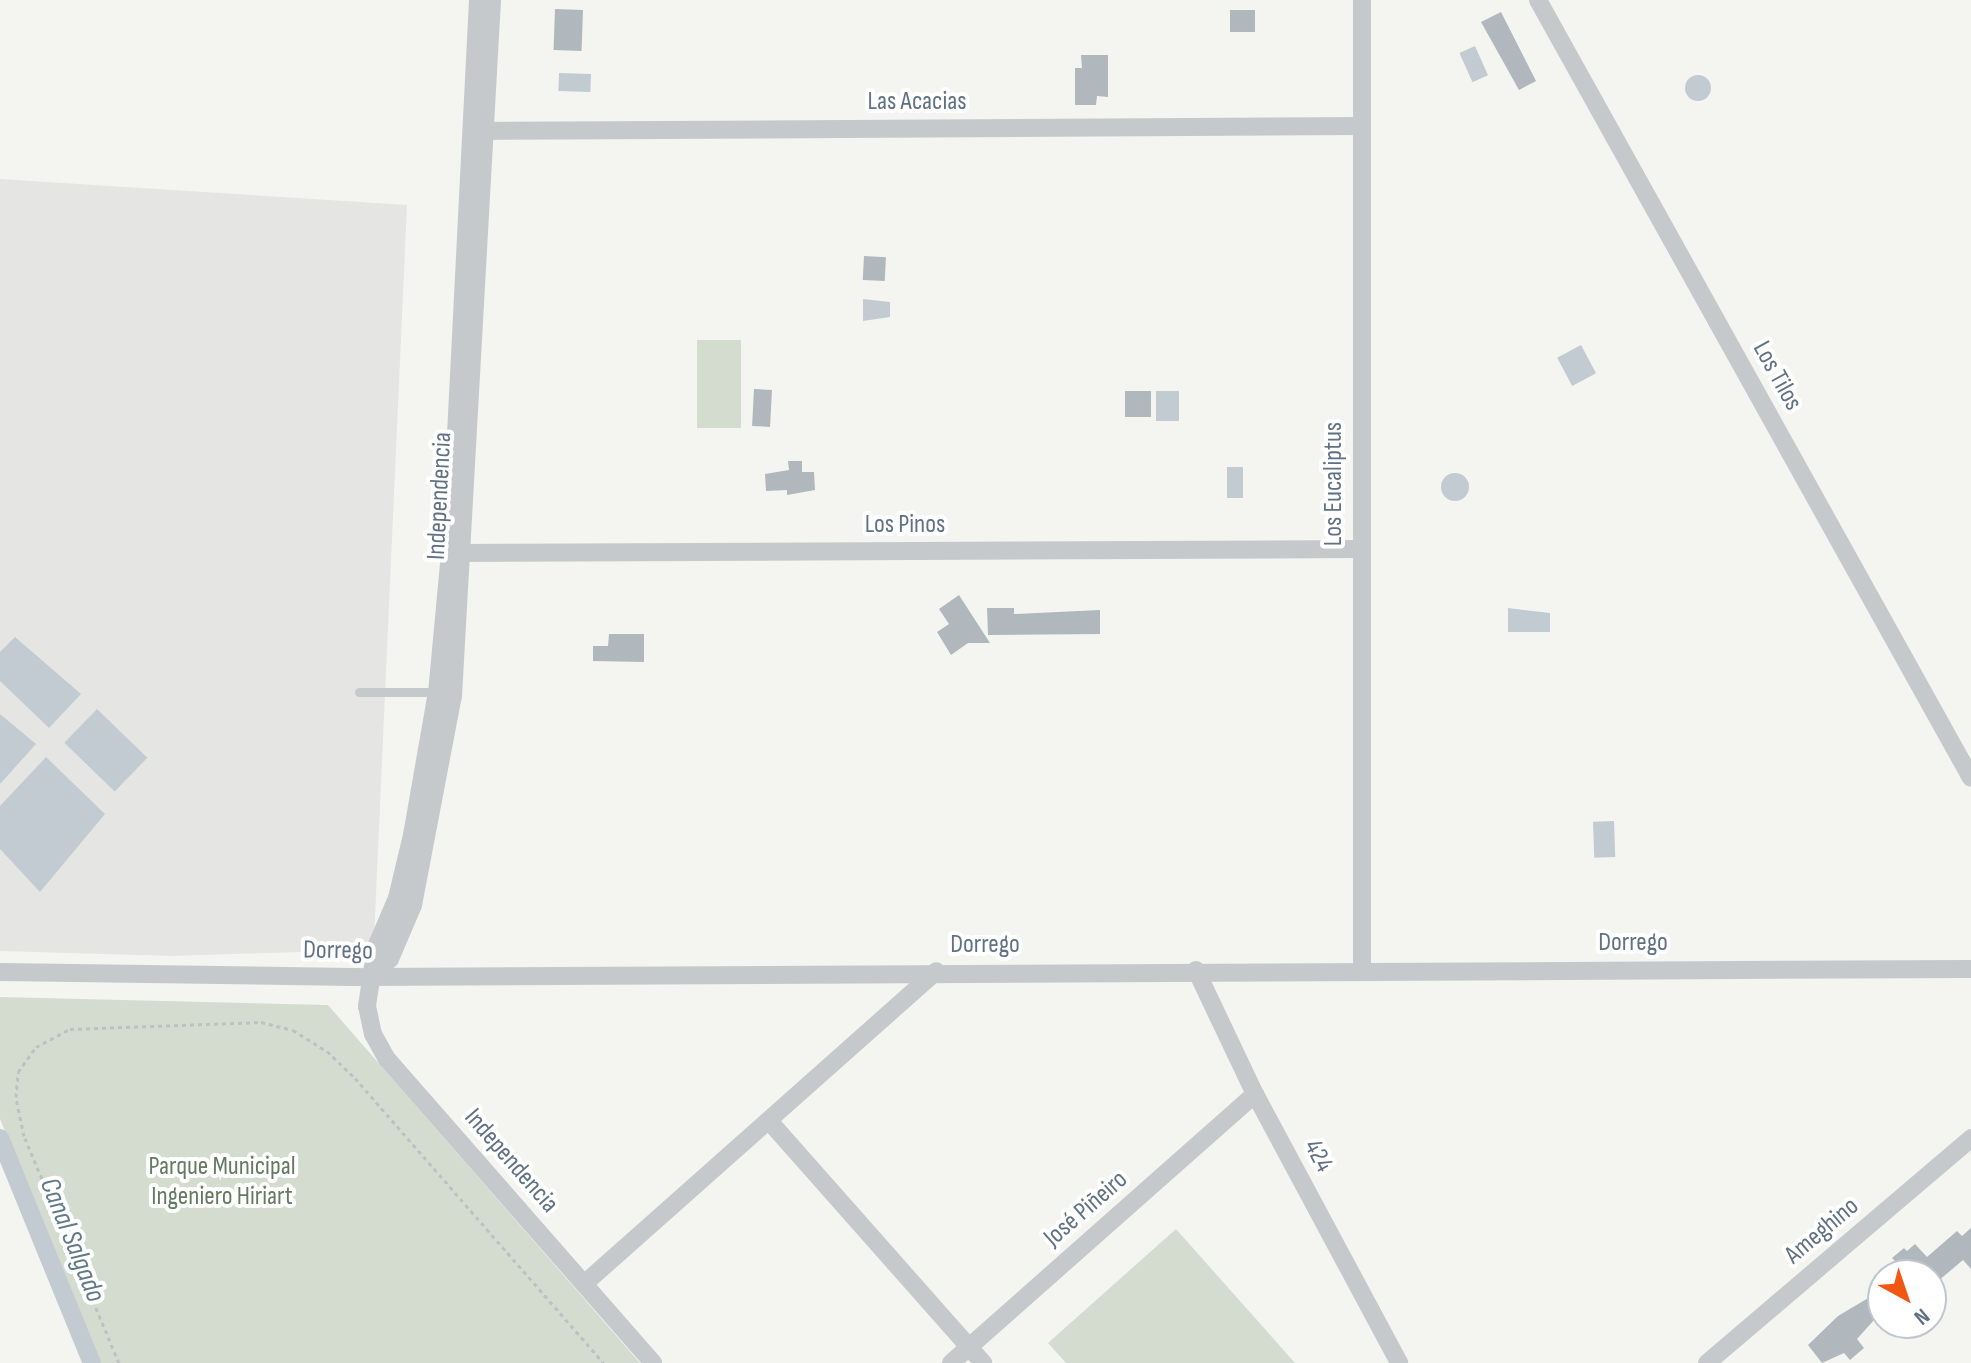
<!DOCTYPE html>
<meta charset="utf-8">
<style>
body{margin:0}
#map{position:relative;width:1971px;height:1363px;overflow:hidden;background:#f4f5f0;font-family:"Sofia Sans Condensed",sans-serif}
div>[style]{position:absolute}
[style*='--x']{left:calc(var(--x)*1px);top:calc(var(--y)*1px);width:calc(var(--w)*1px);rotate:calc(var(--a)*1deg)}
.built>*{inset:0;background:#e5e6e3}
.green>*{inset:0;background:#d4dcd0;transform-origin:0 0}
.water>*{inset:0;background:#c1cbd1;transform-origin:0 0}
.round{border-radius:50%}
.canal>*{height:18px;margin:-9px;padding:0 9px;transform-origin:9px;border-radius:9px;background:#c1cbd1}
.building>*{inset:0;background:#b0b7bd;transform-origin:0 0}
.path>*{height:3px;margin-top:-1.5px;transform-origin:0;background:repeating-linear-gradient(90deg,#bfc0c2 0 4px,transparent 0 8px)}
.lane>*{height:9px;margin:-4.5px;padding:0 4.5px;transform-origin:4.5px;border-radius:4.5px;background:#c6c9cc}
.street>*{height:18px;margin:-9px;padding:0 9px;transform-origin:9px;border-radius:9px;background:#c6c9cc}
span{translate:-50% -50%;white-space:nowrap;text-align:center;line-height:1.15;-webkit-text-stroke:8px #fff;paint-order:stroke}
.street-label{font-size:26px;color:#617184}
.park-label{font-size:26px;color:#637a60}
.water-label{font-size:28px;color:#617a88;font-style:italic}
.north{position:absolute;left:1867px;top:1259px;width:80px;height:80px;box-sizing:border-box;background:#fff;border:2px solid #c0c6ce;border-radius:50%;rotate:140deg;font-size:22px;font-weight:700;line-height:32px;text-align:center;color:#617184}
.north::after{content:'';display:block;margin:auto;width:28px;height:36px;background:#f25813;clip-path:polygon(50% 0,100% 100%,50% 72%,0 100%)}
</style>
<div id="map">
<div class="built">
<div style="clip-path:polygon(0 179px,407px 205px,374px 939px,360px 950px,173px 956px,0 951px)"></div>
</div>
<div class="green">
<div style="left:697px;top:340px;width:44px;height:88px"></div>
<div style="clip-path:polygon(0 997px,328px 1005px,640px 1363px,100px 1363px,0 1119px)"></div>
<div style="clip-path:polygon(1176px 1229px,1295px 1363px,1066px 1363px,1048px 1343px)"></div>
</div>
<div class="water">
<div style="left:1475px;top:46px;width:32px;height:17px;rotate:66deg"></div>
<div style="left:559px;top:73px;width:32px;height:18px;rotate:2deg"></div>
<div class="round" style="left:1685px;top:75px;width:26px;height:26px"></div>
<div style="clip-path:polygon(863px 299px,890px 302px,890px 317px,863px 321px)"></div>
<div style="left:1581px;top:345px;width:32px;height:27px;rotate:62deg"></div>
<div style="left:1156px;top:391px;width:23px;height:30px"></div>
<div style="left:1227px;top:467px;width:16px;height:31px"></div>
<div class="round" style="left:1441px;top:473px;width:28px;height:28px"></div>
<div style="clip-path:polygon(1508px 608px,1550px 613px,1550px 632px,1508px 632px)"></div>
<div style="clip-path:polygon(15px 637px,81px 694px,49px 728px,0 681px,0 652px)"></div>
<div style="left:97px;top:709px;width:70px;height:47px;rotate:44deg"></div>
<div style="clip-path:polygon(0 714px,36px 744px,0 784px)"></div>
<div style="clip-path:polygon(46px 757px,105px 814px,40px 892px,0 849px,0 806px)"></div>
<div style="left:1614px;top:821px;width:36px;height:21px;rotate:88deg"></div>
</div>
<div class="canal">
<div style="--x:0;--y:1138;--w:243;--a:67.8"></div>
</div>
<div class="building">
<div style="left:555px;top:9px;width:28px;height:41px;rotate:2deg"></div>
<div style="left:1230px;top:10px;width:25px;height:22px"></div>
<div style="clip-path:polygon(1501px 12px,1536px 81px,1519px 90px,1481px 22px)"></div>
<div style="clip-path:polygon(1081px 55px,1108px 55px,1108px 97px,1097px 96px,1096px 105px,1075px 105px,1075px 68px,1082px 68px)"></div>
<div style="left:864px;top:256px;width:22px;height:24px;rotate:3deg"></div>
<div style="left:754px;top:389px;width:18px;height:37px;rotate:3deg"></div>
<div style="left:1125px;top:391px;width:26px;height:26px"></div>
<div style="clip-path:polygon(788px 461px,802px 461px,802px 472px,814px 472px,815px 490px,787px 495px,787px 490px,766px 491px,765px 474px,789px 470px)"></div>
<div style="clip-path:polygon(959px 595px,990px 643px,968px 643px,951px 655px,937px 632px,949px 624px,939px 609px)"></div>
<div style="clip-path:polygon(987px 608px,1014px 608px,1014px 614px,1100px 610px,1100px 634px,988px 635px)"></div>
<div style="clip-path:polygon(609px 634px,644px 634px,644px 662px,593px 661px,593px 646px,608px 646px)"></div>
<div style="clip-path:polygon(1971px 1228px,1971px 1269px,1963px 1260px,1931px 1287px,1931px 1275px,1900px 1275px,1894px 1268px,1898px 1264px,1892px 1258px,1904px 1248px,1907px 1251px,1915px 1244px,1927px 1257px,1957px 1231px,1962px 1236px)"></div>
<div style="clip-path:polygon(1875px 1294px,1883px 1310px,1857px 1339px,1864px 1348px,1850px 1360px,1844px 1353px,1822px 1363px,1808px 1345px,1838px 1316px)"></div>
</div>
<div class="path">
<div style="--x:119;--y:1363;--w:246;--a:-112.7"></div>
<div style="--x:24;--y:1136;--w:40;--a:-102"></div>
<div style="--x:16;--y:1097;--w:25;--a:-85"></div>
<div style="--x:18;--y:1072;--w:31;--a:-54"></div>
<div style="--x:36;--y:1047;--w:38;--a:-28"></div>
<div style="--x:70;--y:1029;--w:191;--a:-2.1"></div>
<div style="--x:261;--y:1022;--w:33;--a:14"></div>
<div style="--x:293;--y:1030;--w:40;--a:32"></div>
<div style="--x:327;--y:1051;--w:39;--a:44"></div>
<div style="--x:355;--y:1078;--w:378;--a:48.9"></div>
</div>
<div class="lane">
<div style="--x:359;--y:692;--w:79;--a:0"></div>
</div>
<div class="street">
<div style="--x:478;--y:0;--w:554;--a:92.9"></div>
<div style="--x:450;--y:553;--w:140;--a:95.3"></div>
<div style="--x:437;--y:692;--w:145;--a:99.9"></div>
<div style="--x:412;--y:835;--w:65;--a:103.4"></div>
<div style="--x:397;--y:898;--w:53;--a:113.2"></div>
<div style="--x:376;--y:947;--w:60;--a:98.7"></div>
<div style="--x:367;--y:1006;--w:29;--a:78"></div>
<div style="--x:373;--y:1034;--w:29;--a:61"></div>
<div style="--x:387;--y:1059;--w:404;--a:48.8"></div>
<div style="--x:1362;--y:0;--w:969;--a:90"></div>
<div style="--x:1538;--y:0;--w:890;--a:60.9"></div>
<div style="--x:476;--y:131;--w:885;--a:-0.32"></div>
<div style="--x:453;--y:553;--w:906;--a:-0.25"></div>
<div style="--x:1196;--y:970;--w:137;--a:64.6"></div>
<div style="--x:1255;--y:1094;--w:305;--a:61.8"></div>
<div style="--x:0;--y:972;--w:368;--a:0.8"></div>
<div style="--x:368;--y:977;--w:1603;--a:-0.29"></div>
<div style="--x:368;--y:977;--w:28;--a:-39"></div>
<div style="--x:390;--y:959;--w:59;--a:-66.9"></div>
<div style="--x:413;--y:905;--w:213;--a:-79.2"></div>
<div style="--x:453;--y:696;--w:697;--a:-86.79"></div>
<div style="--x:770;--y:1122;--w:322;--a:48.5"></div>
<div style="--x:584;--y:1284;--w:471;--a:-41.6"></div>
<div style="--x:951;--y:1363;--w:406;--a:-41.5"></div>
<div style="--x:1707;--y:1363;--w:347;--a:-40.4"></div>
</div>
<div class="street-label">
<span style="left:917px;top:102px">Las Acacias</span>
<span style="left:1777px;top:376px;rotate:61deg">Los Tilos</span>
<span style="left:1334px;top:484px;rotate:-90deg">Los Eucaliptus</span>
<span style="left:440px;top:496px;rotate:-87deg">Independencia</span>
<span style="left:905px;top:525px">Los Pinos</span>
<span style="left:1633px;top:943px">Dorrego</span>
<span style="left:985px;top:945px">Dorrego</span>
<span style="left:338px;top:951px;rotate:1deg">Dorrego</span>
<span style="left:1318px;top:1156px;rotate:62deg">424</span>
<span style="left:511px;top:1161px;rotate:49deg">Independencia</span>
<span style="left:1086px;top:1209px;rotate:-41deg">José Piñeiro</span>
<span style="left:1822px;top:1231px;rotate:-40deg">Ameghino</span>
</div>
<div class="park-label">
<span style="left:222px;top:1182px">Parque Municipal<br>Ingeniero Hiriart</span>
</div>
<div class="water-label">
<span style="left:72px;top:1240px;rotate:68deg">Canal Salgado</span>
</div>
<div class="north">N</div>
</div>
